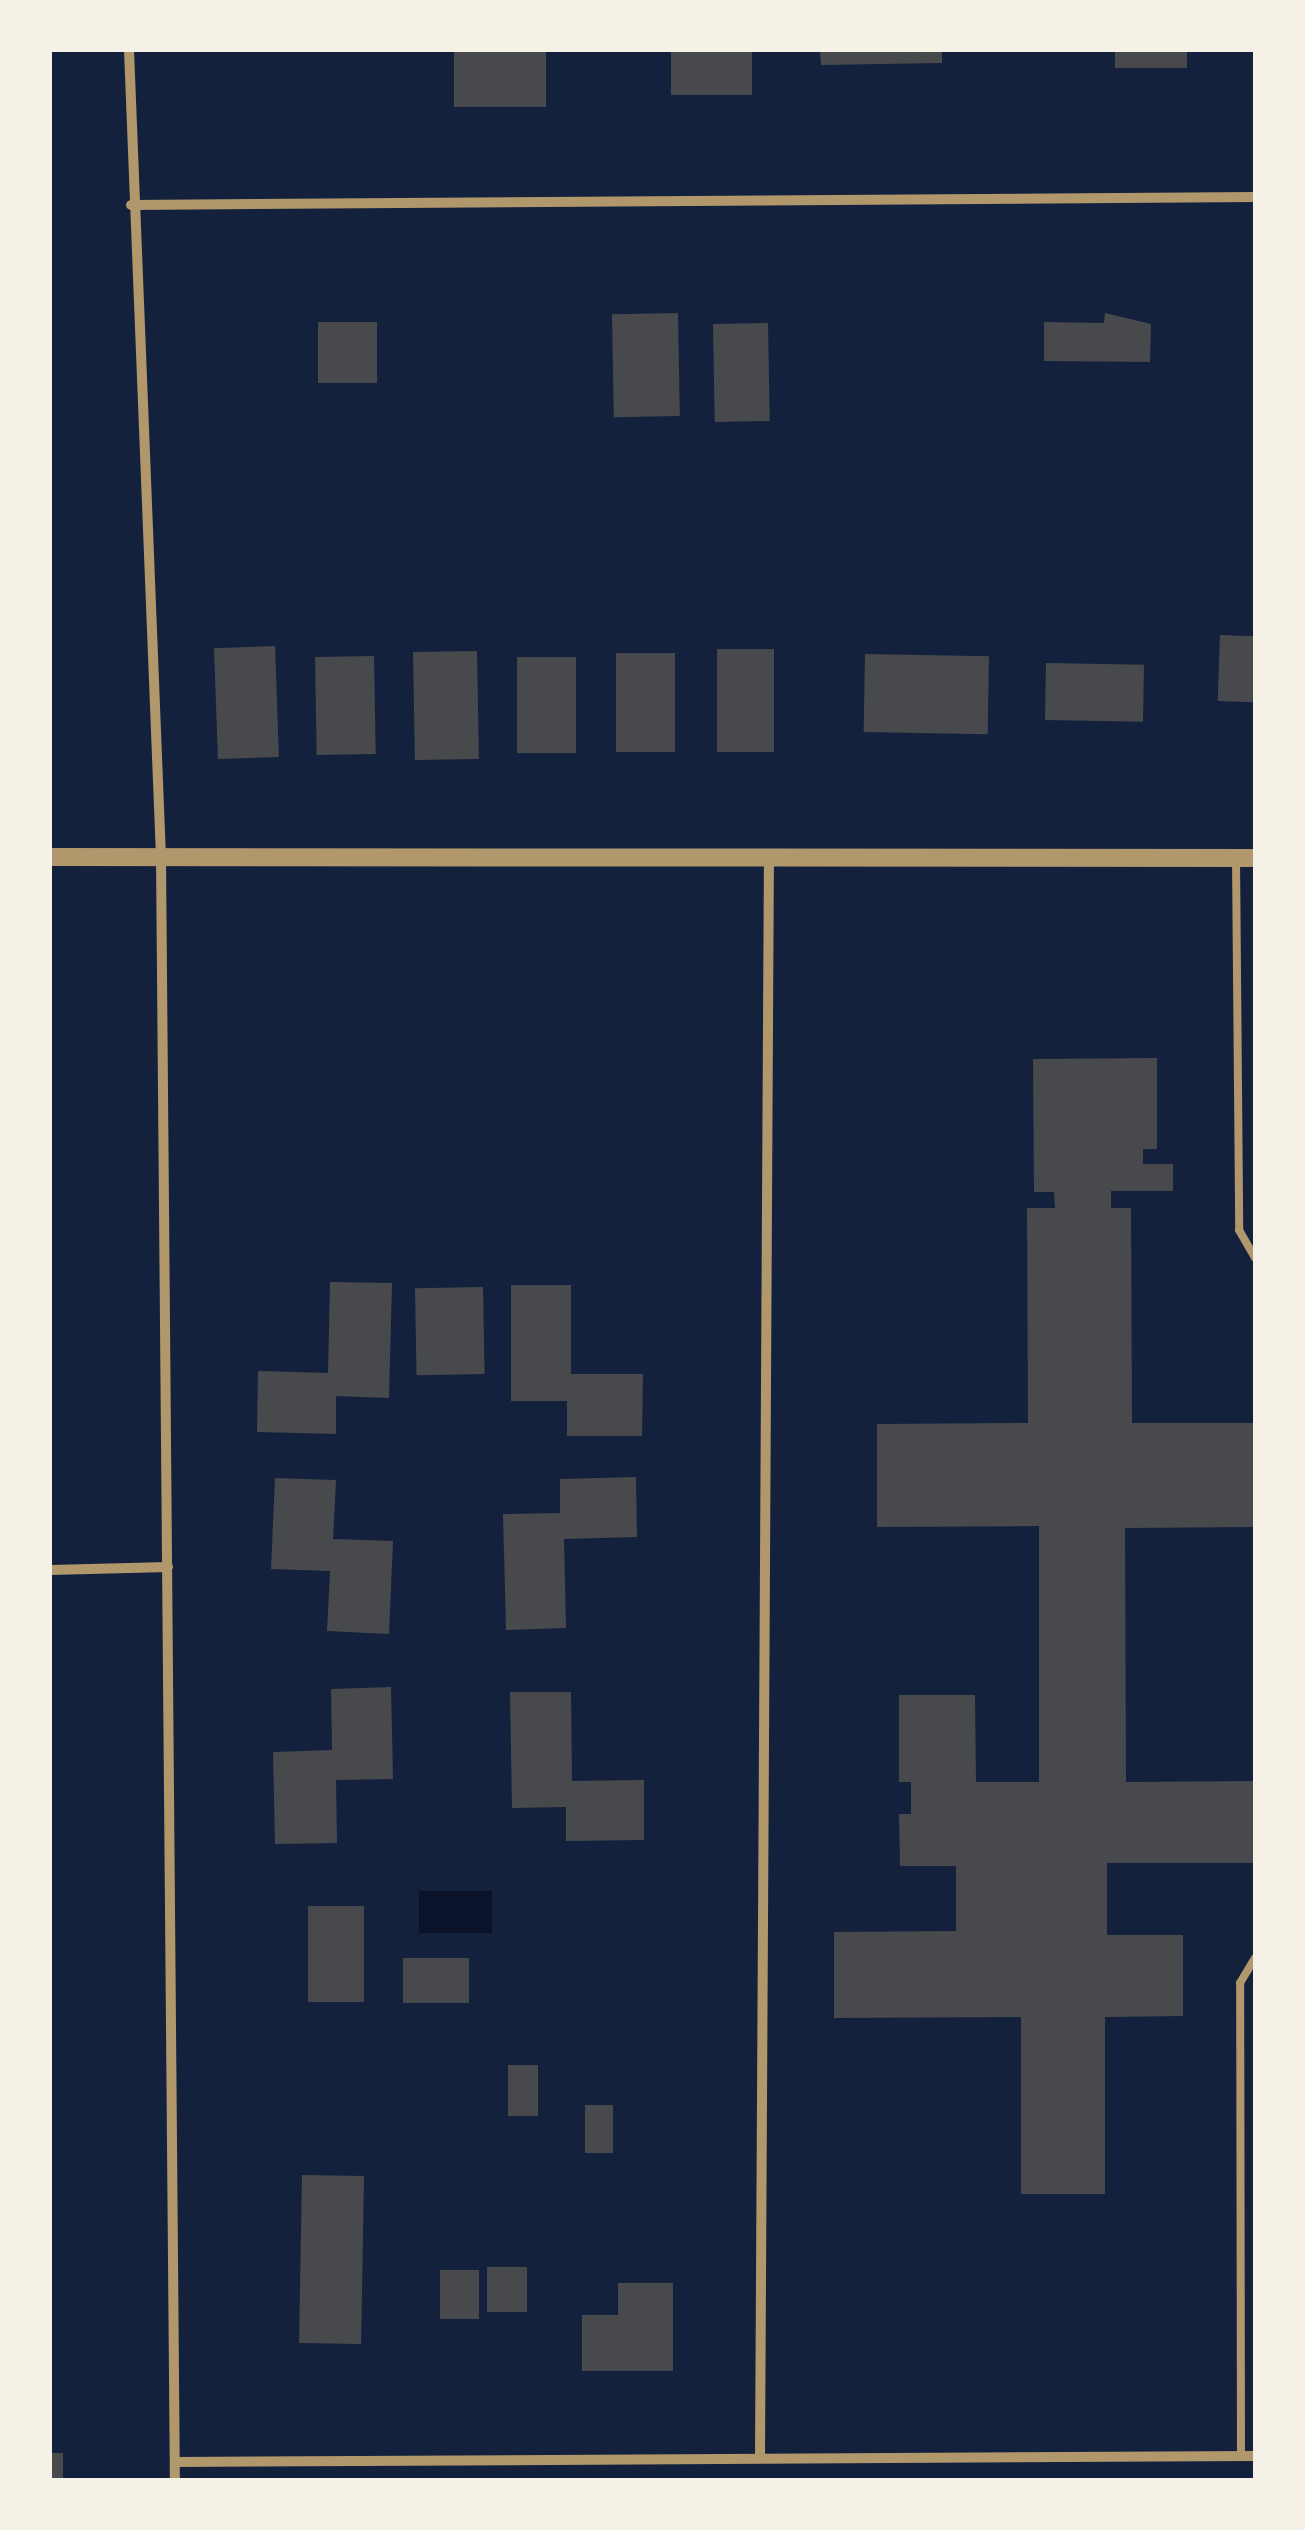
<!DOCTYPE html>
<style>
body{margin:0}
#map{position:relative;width:1305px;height:2530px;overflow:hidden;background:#14213d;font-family:"Zilla Slab",serif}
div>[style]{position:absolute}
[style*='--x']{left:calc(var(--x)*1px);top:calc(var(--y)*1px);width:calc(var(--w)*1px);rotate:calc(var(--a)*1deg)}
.water>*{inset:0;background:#0b132b;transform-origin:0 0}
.building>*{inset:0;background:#48494c;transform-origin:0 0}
.service>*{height:8px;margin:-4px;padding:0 4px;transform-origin:4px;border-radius:4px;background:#b1986c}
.minor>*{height:10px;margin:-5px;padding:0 5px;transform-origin:5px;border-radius:5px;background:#b1986c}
.tertiary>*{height:18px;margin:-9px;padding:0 9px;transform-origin:9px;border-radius:9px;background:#b1986c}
span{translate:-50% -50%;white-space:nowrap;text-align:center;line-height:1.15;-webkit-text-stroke:8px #f6f1e7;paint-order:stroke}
.frame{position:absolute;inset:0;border:52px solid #f6f1e7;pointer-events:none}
</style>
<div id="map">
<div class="water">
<div style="left:419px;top:1891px;width:73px;height:42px"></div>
</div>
<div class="building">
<div style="left:454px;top:50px;width:92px;height:57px"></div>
<div style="left:671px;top:50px;width:81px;height:45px"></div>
<div style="clip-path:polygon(820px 50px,942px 50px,942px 63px,821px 65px)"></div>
<div style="left:1115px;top:50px;width:72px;height:18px"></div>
<div style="left:678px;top:313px;width:103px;height:66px;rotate:89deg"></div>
<div style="clip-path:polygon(1105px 313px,1151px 324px,1150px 362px,1044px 361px,1044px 322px,1104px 323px)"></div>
<div style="left:318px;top:322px;width:59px;height:61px"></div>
<div style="left:768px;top:323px;width:98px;height:55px;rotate:89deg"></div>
<div style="left:1220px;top:635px;width:35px;height:66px;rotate:2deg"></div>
<div style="left:275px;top:646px;width:111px;height:61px;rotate:88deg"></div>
<div style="left:774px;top:649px;width:103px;height:57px;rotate:90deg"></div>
<div style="left:477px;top:651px;width:108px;height:64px;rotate:89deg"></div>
<div style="left:616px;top:653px;width:59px;height:99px"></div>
<div style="left:865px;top:654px;width:124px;height:78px;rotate:1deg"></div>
<div style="left:374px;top:656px;width:98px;height:59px;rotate:89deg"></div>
<div style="left:517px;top:657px;width:59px;height:96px"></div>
<div style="left:1046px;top:663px;width:98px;height:57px;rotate:1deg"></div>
<div style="clip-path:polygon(1157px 1058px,1157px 1149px,1143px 1149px,1143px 1164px,1173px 1164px,1173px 1191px,1111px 1191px,1111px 1208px,1131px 1208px,1132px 1423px,1255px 1423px,1255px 1527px,1125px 1528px,1126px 1782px,1255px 1781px,1255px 1863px,1107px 1863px,1107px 1935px,1183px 1935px,1183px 2016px,1105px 2017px,1105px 2194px,1021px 2194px,1021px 2017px,834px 2018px,834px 1932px,956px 1931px,956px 1866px,900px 1866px,899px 1814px,911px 1814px,911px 1782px,899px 1782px,899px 1695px,975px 1695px,976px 1782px,1039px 1782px,1039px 1526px,877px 1527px,877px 1424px,1028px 1423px,1027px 1208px,1055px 1208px,1054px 1192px,1034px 1192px,1033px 1059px)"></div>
<div style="clip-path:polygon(330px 1282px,392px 1283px,389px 1398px,336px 1396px,336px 1434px,257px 1432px,258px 1371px,328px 1373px)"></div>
<div style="clip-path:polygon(511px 1285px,571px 1285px,571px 1374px,643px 1374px,642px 1436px,567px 1436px,567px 1401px,511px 1401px)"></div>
<div style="left:483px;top:1287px;width:87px;height:68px;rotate:89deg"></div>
<div style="clip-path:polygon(636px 1477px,637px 1537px,564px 1539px,566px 1628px,506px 1630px,503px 1514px,560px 1513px,560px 1479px)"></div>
<div style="clip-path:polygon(275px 1478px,336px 1480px,333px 1539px,393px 1541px,389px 1634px,327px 1631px,330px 1571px,271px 1569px)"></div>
<div style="clip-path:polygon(391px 1687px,393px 1779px,336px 1780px,337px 1843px,275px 1844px,273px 1752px,332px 1750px,331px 1689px)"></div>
<div style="clip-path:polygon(510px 1692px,571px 1692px,572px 1781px,644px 1780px,644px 1840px,566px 1841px,566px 1807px,512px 1808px)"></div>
<div style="left:308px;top:1906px;width:56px;height:96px"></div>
<div style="left:403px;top:1958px;width:66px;height:45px"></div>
<div style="left:508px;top:2065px;width:30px;height:51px"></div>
<div style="left:585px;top:2105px;width:28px;height:48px"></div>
<div style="left:302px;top:2175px;width:62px;height:168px;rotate:1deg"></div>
<div style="left:487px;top:2267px;width:40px;height:45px"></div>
<div style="left:440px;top:2270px;width:39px;height:49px"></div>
<div style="clip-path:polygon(618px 2283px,673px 2283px,673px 2371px,582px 2371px,582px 2315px,618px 2315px)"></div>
<div style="left:50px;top:2453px;width:13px;height:27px"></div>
</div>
<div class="service">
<div style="--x:1236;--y:858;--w:372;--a:89.5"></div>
<div style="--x:1239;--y:1230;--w:32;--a:60"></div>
<div style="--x:1241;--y:2456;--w:473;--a:-90.1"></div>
<div style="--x:1240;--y:1983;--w:29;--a:-59"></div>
</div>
<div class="minor">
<div style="--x:129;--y:50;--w:808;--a:87.73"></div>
<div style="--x:161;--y:857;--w:1623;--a:89.51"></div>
<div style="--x:131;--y:205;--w:1124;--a:-0.41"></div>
<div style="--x:50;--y:1570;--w:118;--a:-1.5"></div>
<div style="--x:760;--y:2458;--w:1600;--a:-89.68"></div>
<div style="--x:175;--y:2462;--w:1080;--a:-0.32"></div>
</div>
<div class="tertiary">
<div style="--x:50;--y:857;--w:1205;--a:0.05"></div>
</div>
<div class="frame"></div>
</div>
